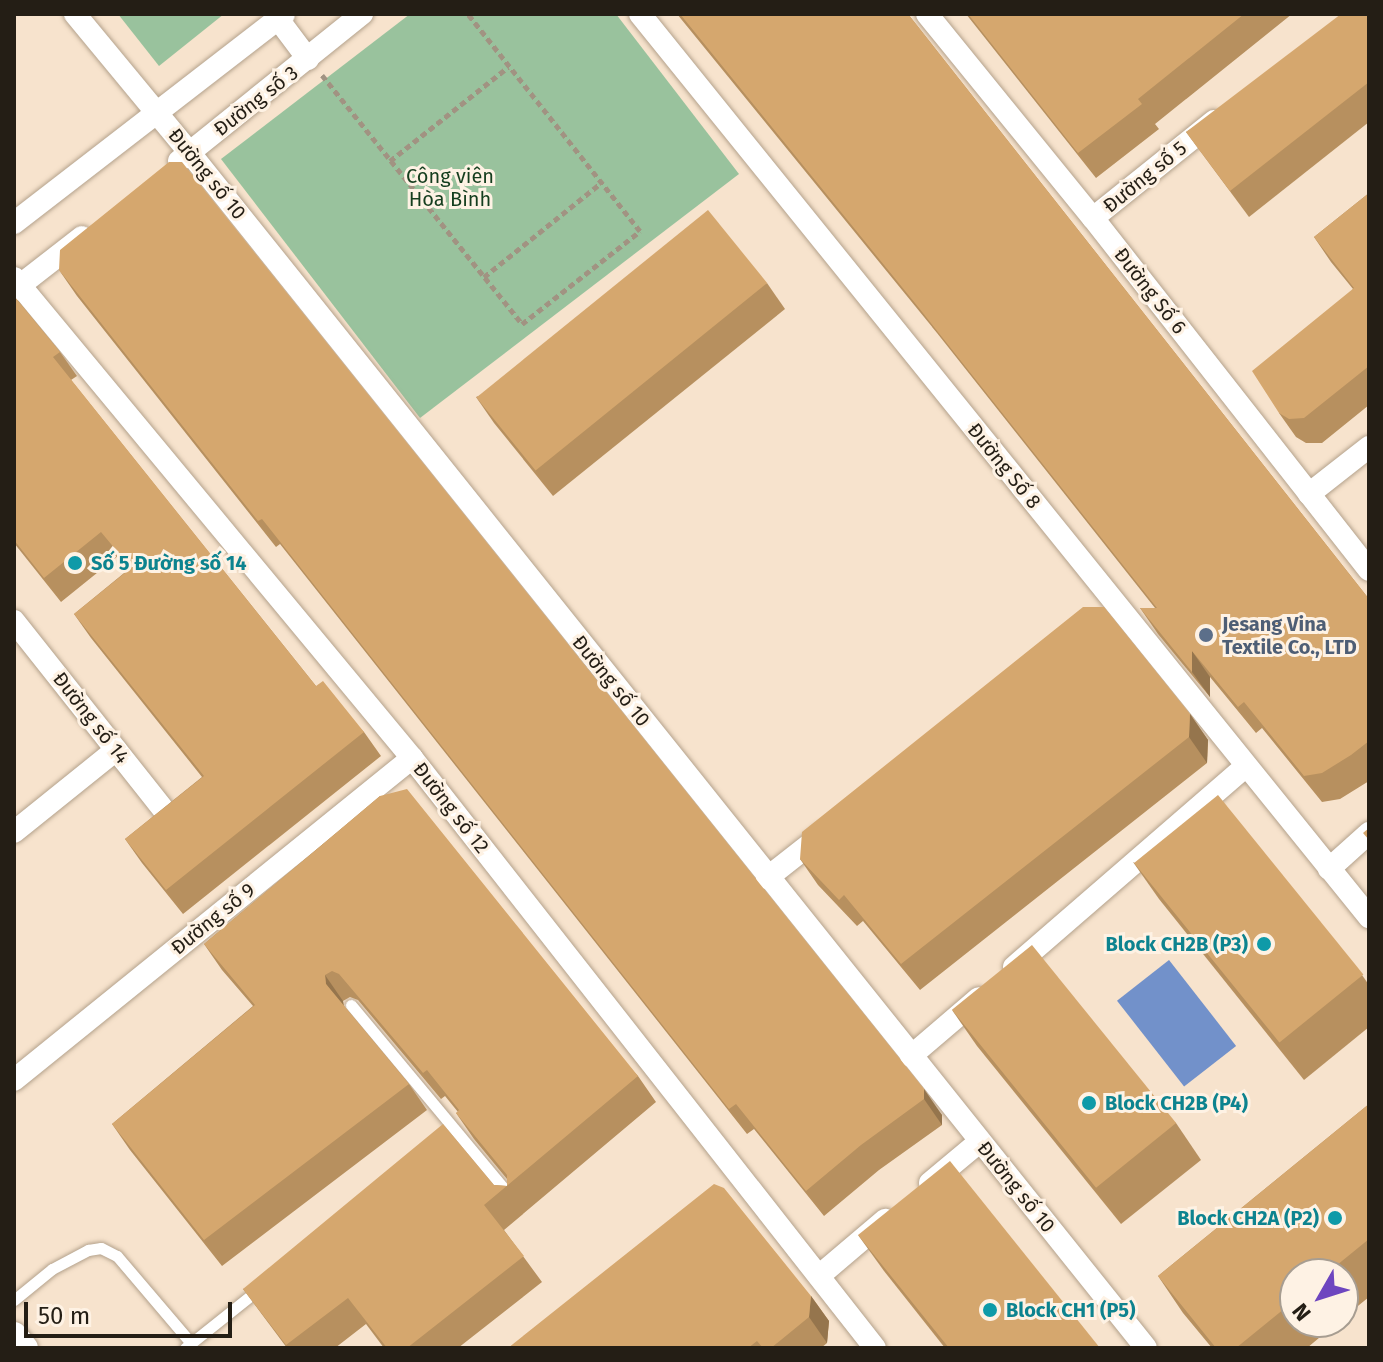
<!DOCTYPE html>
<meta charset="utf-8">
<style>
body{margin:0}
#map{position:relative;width:1383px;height:1362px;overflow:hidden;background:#f7e3cd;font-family:"Fira Sans",sans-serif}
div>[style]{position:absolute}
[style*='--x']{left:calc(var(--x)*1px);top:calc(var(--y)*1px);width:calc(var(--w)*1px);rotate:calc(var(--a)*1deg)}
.green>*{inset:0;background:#99c29d}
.water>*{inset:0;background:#7291ca;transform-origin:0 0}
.path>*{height:5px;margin-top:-2.5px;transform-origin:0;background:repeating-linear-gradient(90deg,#a19382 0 6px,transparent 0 10px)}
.roads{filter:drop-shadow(0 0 2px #b4a28c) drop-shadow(0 0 2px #b4a28c)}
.service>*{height:11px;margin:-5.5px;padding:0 5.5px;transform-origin:5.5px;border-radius:5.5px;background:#fff}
.minor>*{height:22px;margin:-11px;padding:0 11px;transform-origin:11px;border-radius:11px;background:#fff}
.tertiary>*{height:26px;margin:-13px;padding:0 13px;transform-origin:13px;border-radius:13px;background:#fff}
.wall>*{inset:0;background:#b7905f}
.shaded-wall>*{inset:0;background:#95754d}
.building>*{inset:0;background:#d5a76e;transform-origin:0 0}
.dots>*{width:22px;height:22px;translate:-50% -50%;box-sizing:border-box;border:4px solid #fef2e4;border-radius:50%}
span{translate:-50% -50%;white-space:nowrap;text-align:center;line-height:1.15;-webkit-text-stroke:6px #fef2e4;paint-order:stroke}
.street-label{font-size:20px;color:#241e15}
.park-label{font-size:20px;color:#153e1e}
.culture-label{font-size:20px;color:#0d838f;font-weight:700}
.left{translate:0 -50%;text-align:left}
.right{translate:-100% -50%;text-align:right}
.service-label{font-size:20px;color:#4e5e75;font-weight:700}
.frame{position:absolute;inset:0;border:16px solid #241e15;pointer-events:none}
.north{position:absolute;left:1279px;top:1258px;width:80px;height:80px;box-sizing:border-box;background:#fef2e4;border:2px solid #a79d91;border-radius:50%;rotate:231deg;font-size:22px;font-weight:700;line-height:32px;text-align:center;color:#241e15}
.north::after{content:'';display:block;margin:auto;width:28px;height:36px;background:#6e46bf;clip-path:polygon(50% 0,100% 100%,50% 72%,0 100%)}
.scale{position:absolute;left:24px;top:1302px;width:208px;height:36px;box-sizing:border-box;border:4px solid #241e15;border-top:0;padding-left:10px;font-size:24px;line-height:28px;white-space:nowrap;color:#241e15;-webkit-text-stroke:6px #fef2e4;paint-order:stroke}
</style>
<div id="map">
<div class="green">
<div style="clip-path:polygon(118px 14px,224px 14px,159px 66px)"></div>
<div style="clip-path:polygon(410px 14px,616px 14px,739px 174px,420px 418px,221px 159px)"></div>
</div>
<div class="water">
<div style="left:1169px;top:960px;width:109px;height:66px;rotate:52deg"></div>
</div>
<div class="path">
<div style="--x:322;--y:75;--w:319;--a:51.2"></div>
<div style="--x:522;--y:324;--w:150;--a:-38.2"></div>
<div style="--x:640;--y:231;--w:277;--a:-128.4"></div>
<div style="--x:390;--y:161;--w:151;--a:-38.5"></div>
<div style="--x:484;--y:277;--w:150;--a:-38.8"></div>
</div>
<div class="roads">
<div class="service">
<div style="--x:351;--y:1005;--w:249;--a:50.2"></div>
<div style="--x:14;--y:1300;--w:49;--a:-39.2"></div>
<div style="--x:52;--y:1269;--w:41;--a:-27.8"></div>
<div style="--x:88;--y:1250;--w:13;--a:-9"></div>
<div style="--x:101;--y:1248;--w:18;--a:27"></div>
<div style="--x:117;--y:1256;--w:114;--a:49.6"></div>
<div style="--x:185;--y:1348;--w:95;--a:-38.6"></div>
</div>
<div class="minor">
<div style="--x:75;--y:14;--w:180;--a:50.4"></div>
<div style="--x:190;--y:153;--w:1530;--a:51.34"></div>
<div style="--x:640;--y:14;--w:1161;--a:51.09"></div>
<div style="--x:927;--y:14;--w:263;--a:50.9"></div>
<div style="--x:1093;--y:218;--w:447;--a:51.9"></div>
<div style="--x:278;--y:19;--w:50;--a:53.1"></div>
<div style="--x:179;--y:161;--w:235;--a:-38.8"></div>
<div style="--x:1093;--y:218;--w:155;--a:-38.7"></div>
<div style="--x:14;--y:223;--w:341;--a:-37.7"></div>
<div style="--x:14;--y:278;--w:624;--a:50.34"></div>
<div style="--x:412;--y:758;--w:750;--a:51.88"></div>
<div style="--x:14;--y:290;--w:86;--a:-37.9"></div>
<div style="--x:1309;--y:494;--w:76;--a:-38.1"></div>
<div style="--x:14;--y:621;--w:248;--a:51.6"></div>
<div style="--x:14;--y:832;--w:131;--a:-38.8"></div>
<div style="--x:1329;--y:869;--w:54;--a:-42"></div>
<div style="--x:767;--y:878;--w:71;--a:-38.2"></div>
<div style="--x:1014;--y:967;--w:307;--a:-40.9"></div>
<div style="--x:911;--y:1056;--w:89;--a:-40.5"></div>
<div style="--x:14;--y:1080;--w:512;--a:-38.97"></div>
<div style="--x:930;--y:1183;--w:64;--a:-39.9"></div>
<div style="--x:819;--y:1276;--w:87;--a:-40.3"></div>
</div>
<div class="tertiary">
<div style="--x:14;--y:1335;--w:17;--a:50"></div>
</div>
</div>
<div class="wall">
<div style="clip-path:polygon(677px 14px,908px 14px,1369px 599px,1369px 781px,1340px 799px,1322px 802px,1262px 728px,1256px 733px,1210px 677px,1210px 697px,1158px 634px,1140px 608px,1155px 608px,937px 333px)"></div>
<div style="clip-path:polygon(966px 14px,1292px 14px,1155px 124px,1159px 129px,1096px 178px)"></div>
<div style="clip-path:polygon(1369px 14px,1369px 122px,1249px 217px,1186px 132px)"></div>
<div style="clip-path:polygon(1369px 193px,1369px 405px,1322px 443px,1306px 443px,1296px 437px,1279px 413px,1353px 289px,1331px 262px,1314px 237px)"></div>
<div style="clip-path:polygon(59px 270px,942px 1115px,942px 1125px,879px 1170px,824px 1216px,754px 1129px,747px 1134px,280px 544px,276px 547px,77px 296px)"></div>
<div style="clip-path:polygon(767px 283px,785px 309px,553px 496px,494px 423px,476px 397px)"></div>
<div style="clip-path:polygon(14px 296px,60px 352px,77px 376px,71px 380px,316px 686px,364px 732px,381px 756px,183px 914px,142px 863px,125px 839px,202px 777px,91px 638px,74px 614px,129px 569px,118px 556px,61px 602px,14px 543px)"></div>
<div style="clip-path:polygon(1190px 714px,1208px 740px,1207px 763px,920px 990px,863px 921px,857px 926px,818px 885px,800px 859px)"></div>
<div style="clip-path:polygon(380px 796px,638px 1076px,656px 1102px,504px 1230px,542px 1282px,458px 1348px,384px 1348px,366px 1324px,335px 1348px,287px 1348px,243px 1289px,494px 1185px,507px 1186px,507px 1179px,474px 1139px,456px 1113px,458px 1112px,445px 1096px,441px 1099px,358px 1000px,350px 997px,343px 1001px,344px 1006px,409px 1084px,427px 1110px,222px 1266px,130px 1150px,112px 1124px,253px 1006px,222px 970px,204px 944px)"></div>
<div style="clip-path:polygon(1133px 862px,1362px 975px,1369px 985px,1369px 1027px,1304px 1080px,1159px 899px)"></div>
<div style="clip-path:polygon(952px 1010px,1176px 1123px,1201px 1160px,1121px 1224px,977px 1046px)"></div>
<div style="clip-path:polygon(1369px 1104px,1369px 1297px,1343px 1318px,1343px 1274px,1295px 1274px,1295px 1322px,1338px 1322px,1307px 1348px,1212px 1348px,1183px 1313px,1158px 1276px)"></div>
<div style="clip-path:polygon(858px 1235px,1100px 1348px,945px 1348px,884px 1271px)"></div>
<div style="clip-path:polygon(811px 1296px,829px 1321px,827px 1343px,821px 1348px,508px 1348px)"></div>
</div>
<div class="shaded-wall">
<div style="clip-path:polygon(1192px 651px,1210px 677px,1210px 697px,1192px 672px)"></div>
<div style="clip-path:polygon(1190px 714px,1208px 740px,1207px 763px,1189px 737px)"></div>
<div style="clip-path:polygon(325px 975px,343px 1001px,344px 1010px,326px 984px)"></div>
<div style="clip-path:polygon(924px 1089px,942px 1115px,942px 1125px,924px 1099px)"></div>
<div style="clip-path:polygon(811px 1296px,829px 1321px,827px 1343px,809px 1317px)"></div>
</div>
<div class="building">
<div style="clip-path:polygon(680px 14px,908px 14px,1369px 599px,1369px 741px,1351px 755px,1322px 773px,1304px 776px,1244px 702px,1238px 707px,1192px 651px,1192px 672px,1140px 608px,1157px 608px,919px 308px)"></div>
<div style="clip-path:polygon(968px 14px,1244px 14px,1138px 99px,1142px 104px,1078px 153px)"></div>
<div style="clip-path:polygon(1341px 14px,1369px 14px,1369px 82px,1230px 191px,1186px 132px)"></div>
<div style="clip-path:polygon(169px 162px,182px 162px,924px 1089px,924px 1099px,861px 1145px,806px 1191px,736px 1104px,729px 1109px,262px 519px,258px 521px,59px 270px,60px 250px)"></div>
<div style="clip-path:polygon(1369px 193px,1369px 366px,1304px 418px,1289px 419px,1279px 413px,1252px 371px,1354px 288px,1314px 237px)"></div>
<div style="left:708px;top:210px;width:94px;height:298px;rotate:51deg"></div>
<div style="clip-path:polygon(14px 296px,60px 352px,53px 357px,316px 686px,323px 681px,364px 732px,166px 890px,125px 839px,204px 776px,74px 614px,131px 568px,101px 532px,44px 578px,14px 540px)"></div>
<div style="clip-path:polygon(1083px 607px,1104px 607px,1190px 714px,1189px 737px,901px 964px,844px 895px,839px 900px,800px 859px,802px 832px)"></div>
<div style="clip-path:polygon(407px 789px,638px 1076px,484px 1205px,524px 1256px,407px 1348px,387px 1348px,348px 1298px,286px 1345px,243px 1289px,443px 1124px,494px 1185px,507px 1186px,507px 1175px,456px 1113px,459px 1110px,427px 1070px,423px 1073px,339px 974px,332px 971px,325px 975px,326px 984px,409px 1084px,204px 1240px,112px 1124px,255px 1005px,204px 944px,380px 796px)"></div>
<div style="left:1218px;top:795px;width:231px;height:108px;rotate:51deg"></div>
<div style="clip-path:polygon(1369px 828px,1369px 840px,1363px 833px)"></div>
<div style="left:1032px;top:945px;width:229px;height:103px;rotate:51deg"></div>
<div style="clip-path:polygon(1369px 1104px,1369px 1239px,1326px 1274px,1295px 1274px,1295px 1300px,1236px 1348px,1216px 1348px,1158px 1276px)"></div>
<div style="clip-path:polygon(950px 1161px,1100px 1348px,949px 1348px,858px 1235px)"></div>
<div style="clip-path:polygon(714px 1184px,724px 1188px,811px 1296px,809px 1317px,771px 1348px,763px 1348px,757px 1341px,748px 1348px,508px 1348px)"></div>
</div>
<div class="dots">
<div style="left:75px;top:563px;background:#0f9aa8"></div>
<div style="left:1206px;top:635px;background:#5c6f8a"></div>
<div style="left:1264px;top:944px;background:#0f9aa8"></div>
<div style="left:1089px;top:1103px;background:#0f9aa8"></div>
<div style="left:1335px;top:1218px;background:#0f9aa8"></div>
<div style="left:990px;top:1310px;background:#0f9aa8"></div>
</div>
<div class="street-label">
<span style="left:256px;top:101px;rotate:-38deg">Đường số 3</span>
<span style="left:207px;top:174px;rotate:51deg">Đường số 10</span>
<span style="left:1145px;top:177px;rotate:-39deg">Đường số 5</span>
<span style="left:1150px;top:291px;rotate:52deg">Đường Số 6</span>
<span style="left:1004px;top:466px;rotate:51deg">Đường Số 8</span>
<span style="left:611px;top:681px;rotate:51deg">Đường số 10</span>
<span style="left:91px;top:718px;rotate:52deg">Đường số 14</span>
<span style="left:451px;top:808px;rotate:52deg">Đường số 12</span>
<span style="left:213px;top:919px;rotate:-39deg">Đường số 9</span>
<span style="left:1016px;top:1187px;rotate:51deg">Đường số 10</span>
</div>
<div class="park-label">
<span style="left:450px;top:188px">Công viên<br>Hòa Bình</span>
</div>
<div class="culture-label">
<span class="left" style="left:91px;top:563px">Số 5 Đường số 14</span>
<span class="right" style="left:1248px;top:944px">Block CH2B (P3)</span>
<span class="left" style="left:1105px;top:1103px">Block CH2B (P4)</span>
<span class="right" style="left:1319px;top:1218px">Block CH2A (P2)</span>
<span class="left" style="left:1006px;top:1310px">Block CH1 (P5)</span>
</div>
<div class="service-label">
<span class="left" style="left:1222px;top:636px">Jesang Vina<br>Textile Co., LTD</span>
</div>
<div class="frame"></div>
<div class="north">N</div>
<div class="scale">50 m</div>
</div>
